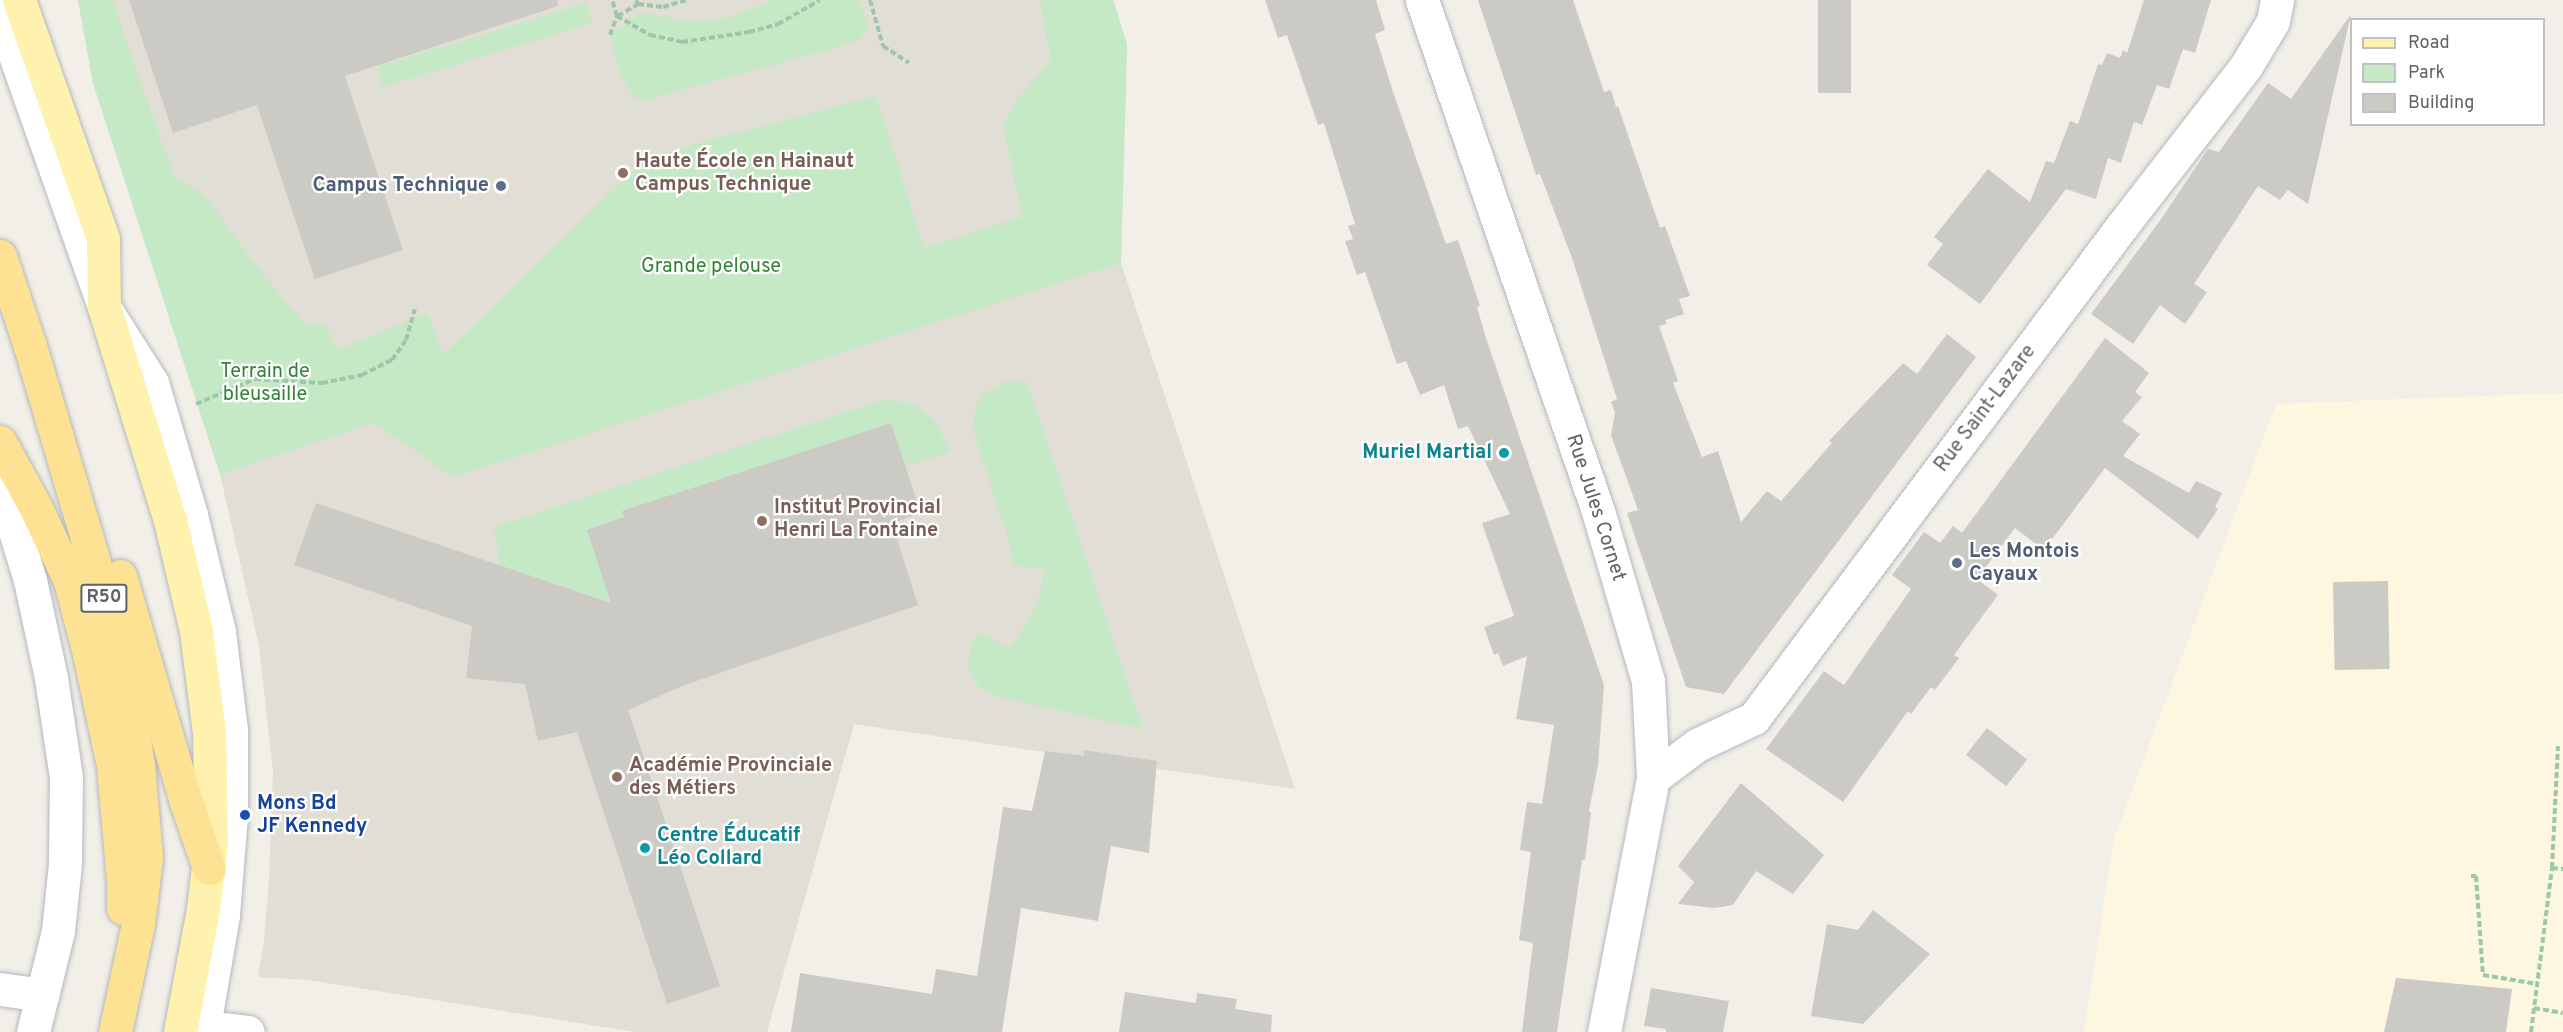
<!DOCTYPE html>
<meta charset="utf-8">
<style>
body{margin:0}
#map{position:relative;width:2563px;height:1032px;overflow:hidden;background:#f1efe8;font-family:Overpass,sans-serif}
div>[style]{position:absolute}
[style*='--x']{left:calc(var(--x)*1px);top:calc(var(--y)*1px);width:calc(var(--w)*1px);rotate:calc(var(--a)*1deg)}
.commercial>*{inset:0;background:#fef7e0}
.education>*{inset:0;background:#e1ded6}
.green>*{inset:0;background:#c5e8c5;transform-origin:0 0}
.building>*{inset:0;background:#cccac5;transform-origin:0 0}
.path>*{height:4px;margin-top:-2px;transform-origin:0;background:repeating-linear-gradient(90deg,#9cc7a9 0 6px,transparent 0 9px)}
.roads{filter:drop-shadow(0 0 2px #b5b8bc) drop-shadow(0 0 2px #b5b8bc)}
.minor>*{height:33px;margin:-16.5px;padding:0 16.5px;transform-origin:16.5px;border-radius:16.5px;background:#fff}
.major>*{height:33px;margin:-16.5px;padding:0 16.5px;transform-origin:16.5px;border-radius:16.5px;background:#fff2af}
.highway>*{height:33px;margin:-16.5px;padding:0 16.5px;transform-origin:16.5px;border-radius:16.5px;background:#fde293}
.dots>*{width:16px;height:16px;translate:-50% -50%;box-sizing:border-box;border:3px solid #fff;border-radius:50%}
span{translate:-50% -50%;white-space:nowrap;text-align:center;line-height:1.15;-webkit-text-stroke:4.5px #fff;paint-order:stroke}
.shield-label span{padding:2px 4px;background:#fff;border:2px solid;border-radius:4px;-webkit-text-stroke-width:0}
.shield-label{font-size:18px;color:#5f6368;font-weight:700}
.education-label{font-size:20px;color:#785e54;font-weight:700}
.left{translate:0 -50%;text-align:left}
.service-label{font-size:20px;color:#4e5e75;font-weight:700}
.right{translate:-100% -50%;text-align:right}
.park-label{font-size:20px;color:#348238}
.street-label{font-size:20px;color:#5f6368}
.culture-label{font-size:20px;color:#0d838f;font-weight:700}
.transit-label{font-size:20px;color:#164399;font-weight:700}
.legend{position:absolute;left:2350px;top:18px;width:195px;height:108px;box-sizing:border-box;background:#fff;border:2px solid #bfc1c3;margin:0;padding:8px 10px;list-style:none;font-size:18px;color:#5f6368}
.legend li{display:flex;align-items:center;gap:12px;height:30px}
.legend b{width:30px;border:2px solid #bfc1c3}
</style>
<div id="map">
<div class="commercial">
<div style="clip-path:polygon(2563px 393px,2563px 1032px,2084px 1032px,2114px 839px,2276px 404px)"></div>
</div>
<div class="education">
<div style="clip-path:polygon(78px 0,1113px 0,1127px 44px,1121px 263px,1295px 789px,854px 724px,767px 1032px,635px 1032px,308px 980px,258px 977px,264px 941px,269px 879px,273px 772px,259px 646px,220px 474px,93px 83px)"></div>
</div>
<div class="green">
<div style="clip-path:polygon(78px 0,112px 0,174px 177px,206px 196px,244px 250px,302px 322px,326px 326px,338px 350px,428px 313px,443px 355px,647px 157px,876px 96px,924px 248px,1022px 217px,1003px 125px,1017px 100px,1051px 60px,1040px 0,1113px 0,1127px 44px,1121px 263px,453px 477px,374px 423px,220px 474px,93px 83px)"></div>
<div style="clip-path:polygon(774px 0,860px 0,869px 29px,859px 40px,832px 49px,644px 100px,634px 97px,621px 75px,610px 35px,640px 12px,688px 21px,712px 20px,732px 16px)"></div>
<div style="left:586px;top:3px;width:21px;height:219px;rotate:73deg"></div>
<div style="clip-path:polygon(1015px 381px,1027px 382px,1143px 729px,994px 696px,982px 689px,973px 679px,968px 666px,972px 642px,980px 632px,1008px 648px,1018px 637px,1038px 602px,1045px 569px,1012px 565px,1010px 544px,973px 430px,976px 406px,983px 395px,1004px 382px)"></div>
<div style="clip-path:polygon(883px 400px,906px 402px,922px 409px,935px 421px,950px 452px,905px 466px,890px 424px,622px 511px,624px 517px,587px 531px,611px 602px,500px 566px,494px 527px)"></div>
</div>
<div class="building">
<div style="clip-path:polygon(129px 0,557px 0,558px 6px,345px 76px,403px 250px,315px 279px,257px 105px,173px 133px)"></div>
<div style="clip-path:polygon(1265px 0,1376px 0,1385px 30px,1375px 34px,1393px 92px,1446px 244px,1458px 240px,1480px 306px,1477px 307px,1485px 335px,1604px 685px,1598px 765px,1589px 811px,1591px 812px,1585px 860px,1582px 860px,1557px 1032px,1522px 1032px,1533px 943px,1519px 940px,1531px 852px,1520px 850px,1527px 802px,1542px 804px,1554px 725px,1516px 719px,1527px 656px,1503px 666px,1498px 653px,1494px 655px,1484px 627px,1514px 616px,1482px 523px,1510px 514px,1468px 426px,1458px 429px,1444px 385px,1420px 395px,1406px 361px,1397px 364px,1365px 272px,1357px 275px,1345px 241px,1353px 239px,1348px 226px,1355px 224px,1324px 123px,1318px 125px,1287px 35px,1278px 38px)"></div>
<div style="clip-path:polygon(1478px 0,1573px 0,1604px 92px,1611px 90px,1616px 107px,1618px 106px,1660px 228px,1665px 226px,1690px 296px,1679px 299px,1684px 314px,1665px 320px,1667px 324px,1659px 326px,1678px 381px,1673px 383px,1702px 457px,1718px 451px,1741px 522px,1767px 491px,1781px 501px,1832px 443px,1829px 441px,1903px 363px,1917px 374px,1947px 334px,1976px 357px,1724px 694px,1686px 687px,1627px 513px,1638px 510px,1611px 435px,1615px 413px,1611px 402px,1617px 399px,1572px 258px,1540px 174px,1536px 175px)"></div>
<div style="left:1818px;top:0;width:33px;height:93px"></div>
<div style="clip-path:polygon(2144px 0,2211px 0,2195px 53px,2183px 49px,2169px 89px,2157px 85px,2142px 125px,2134px 122px,2121px 163px,2108px 158px,2096px 199px,2066px 189px,1980px 304px,1927px 265px,1943px 244px,1934px 237px,1988px 169px,2030px 202px,2046px 161px,2054px 163px,2070px 121px,2078px 124px,2098px 64px,2102px 65px,2107px 53px,2120px 58px,2123px 50px,2127px 53px)"></div>
<div style="clip-path:polygon(2351px 14px,2308px 204px,2288px 190px,2280px 200px,2258px 186px,2194px 284px,2207px 292px,2185px 324px,2160px 305px,2133px 344px,2091px 314px,2159px 222px,2208px 149px,2219px 152px,2268px 83px,2291px 99px)"></div>
<div style="clip-path:polygon(2105px 338px,2149px 373px,2135px 392px,2142px 397px,2122px 421px,2140px 434px,2123px 456px,2189px 493px,2196px 481px,2222px 493px,2215px 507px,2218px 509px,2198px 539px,2105px 468px,2044px 550px,2015px 528px,1977px 579px,1998px 595px,1954px 655px,1959px 658px,1935px 690px,1931px 687px,1911px 714px,1908px 711px,1843px 802px,1766px 749px,1824px 671px,1844px 685px,1911px 589px,1892px 575px,1924px 532px,1940px 543px,1953px 526px,1962px 533px)"></div>
<div style="clip-path:polygon(891px 423px,921px 513px,892px 523px,918px 605px,682px 686px,628px 710px,720px 986px,667px 1004px,577px 732px,538px 741px,525px 684px,466px 678px,472px 626px,294px 565px,316px 503px,611px 603px,587px 530px,624px 517px,622px 511px)"></div>
<div style="left:2388px;top:581px;width:88px;height:55px;rotate:89deg"></div>
<div style="left:1987px;top:728px;width:51px;height:34px;rotate:38deg"></div>
<div style="clip-path:polygon(1083px 750px,1157px 761px,1149px 853px,1111px 846px,1098px 921px,1021px 908px,1002px 1032px,791px 1032px,800px 973px,932px 994px,936px 969px,977px 976px,1003px 807px,1032px 811px,1045px 751px,1085px 756px)"></div>
<div style="clip-path:polygon(1741px 783px,1824px 855px,1793px 894px,1756px 871px,1733px 905px,1715px 908px,1678px 904px,1694px 882px,1678px 866px)"></div>
<div style="clip-path:polygon(1873px 910px,1930px 954px,1863px 1024px,1811px 1016px,1827px 924px,1858px 930px)"></div>
<div style="clip-path:polygon(2396px 978px,2512px 989px,2506px 1032px,2384px 1032px)"></div>
<div style="clip-path:polygon(1651px 988px,1729px 1001px,1723px 1032px,1666px 1032px,1666px 1029px,1644px 1026px)"></div>
<div style="clip-path:polygon(1125px 992px,1196px 1003px,1197px 993px,1237px 999px,1235px 1009px,1272px 1015px,1271px 1032px,1119px 1032px)"></div>
</div>
<div class="path">
<div style="--x:870;--y:0;--w:48;--a:74.2"></div>
<div style="--x:883;--y:46;--w:31;--a:33"></div>
<div style="--x:638;--y:4;--w:25;--a:7"></div>
<div style="--x:663;--y:7;--w:24;--a:-17"></div>
<div style="--x:617;--y:16;--w:38;--a:30"></div>
<div style="--x:650;--y:35;--w:33;--a:12"></div>
<div style="--x:682;--y:42;--w:68;--a:-8.5"></div>
<div style="--x:749;--y:32;--w:30;--a:-15"></div>
<div style="--x:778;--y:24;--w:48;--a:-29.7"></div>
<div style="--x:618;--y:16;--w:23;--a:-31"></div>
<div style="--x:638;--y:4;--w:4;--a:-117"></div>
<div style="--x:610;--y:35;--w:20;--a:-70"></div>
<div style="--x:617;--y:16;--w:17;--a:-107"></div>
<div style="--x:196;--y:404;--w:64;--a:-23"></div>
<div style="--x:255;--y:379;--w:67;--a:3.4"></div>
<div style="--x:322;--y:383;--w:41;--a:-11.3"></div>
<div style="--x:362;--y:375;--w:34;--a:-27"></div>
<div style="--x:392;--y:360;--w:24;--a:-55"></div>
<div style="--x:406;--y:340;--w:32;--a:-74"></div>
<div style="--x:2552;--y:868;--w:11;--a:5"></div>
<div style="--x:2471;--y:876;--w:5;--a:0"></div>
<div style="--x:2476;--y:876;--w:99;--a:86"></div>
<div style="--x:2483;--y:975;--w:55;--a:9.5"></div>
<div style="--x:2534;--y:1008;--w:29;--a:10"></div>
<div style="--x:2531;--y:1032;--w:165;--a:-82.7"></div>
<div style="--x:2552;--y:868;--w:122;--a:-87.2"></div>
</div>
<div class="roads">
<div class="minor">
<div style="--x:1422;--y:0;--w:540;--a:71"></div>
<div style="--x:1598;--y:511;--w:177;--a:73.6"></div>
<div style="--x:1648;--y:681;--w:97;--a:87"></div>
<div style="--x:1653;--y:778;--w:259;--a:100.9"></div>
<div style="--x:0;--y:13;--w:312;--a:70.5"></div>
<div style="--x:104;--y:307;--w:90;--a:57.7"></div>
<div style="--x:152;--y:383;--w:138;--a:73.5"></div>
<div style="--x:191;--y:515;--w:120;--a:76.5"></div>
<div style="--x:219;--y:632;--w:99;--a:83"></div>
<div style="--x:231;--y:730;--w:85;--a:90"></div>
<div style="--x:231;--y:815;--w:100;--a:94.6"></div>
<div style="--x:223;--y:915;--w:119;--a:99.7"></div>
<div style="--x:0;--y:482;--w:102;--a:73"></div>
<div style="--x:30;--y:580;--w:100;--a:77.9"></div>
<div style="--x:51;--y:678;--w:100;--a:81.4"></div>
<div style="--x:66;--y:777;--w:87;--a:90.7"></div>
<div style="--x:65;--y:864;--w:67;--a:96"></div>
<div style="--x:58;--y:931;--w:104;--a:103.9"></div>
<div style="--x:1653;--y:778;--w:55;--a:-36.9"></div>
<div style="--x:1697;--y:745;--w:63;--a:-25.3"></div>
<div style="--x:1754;--y:718;--w:614;--a:-53.2"></div>
<div style="--x:2122;--y:226;--w:202;--a:-52.2"></div>
<div style="--x:2246;--y:66;--w:52;--a:-59"></div>
<div style="--x:2273;--y:21;--w:21;--a:-79"></div>
<div style="--x:0;--y:989;--w:43;--a:7.9"></div>
<div style="--x:190;--y:1013;--w:20;--a:45"></div>
<div style="--x:204;--y:1027;--w:44;--a:6.5"></div>
</div>
<div class="major">
<div style="--x:19;--y:0;--w:253;--a:70.6"></div>
<div style="--x:103;--y:239;--w:68;--a:89.2"></div>
<div style="--x:104;--y:307;--w:223;--a:72.8"></div>
<div style="--x:170;--y:520;--w:114;--a:76.8"></div>
<div style="--x:196;--y:631;--w:102;--a:82.7"></div>
<div style="--x:209;--y:732;--w:110;--a:89"></div>
<div style="--x:211;--y:842;--w:67;--a:96.8"></div>
<div style="--x:203;--y:909;--w:125;--a:100.6"></div>
</div>
<div class="highway">
<div style="--x:0;--y:256;--w:95;--a:71.6"></div>
<div style="--x:30;--y:346;--w:314;--a:73.5"></div>
<div style="--x:119;--y:647;--w:119;--a:80.8"></div>
<div style="--x:138;--y:764;--w:94;--a:85.1"></div>
<div style="--x:146;--y:858;--w:66;--a:96.9"></div>
<div style="--x:138;--y:924;--w:110;--a:102"></div>
<div style="--x:0;--y:442;--w:77;--a:61.4"></div>
<div style="--x:37;--y:510;--w:78;--a:65.1"></div>
<div style="--x:70;--y:581;--w:70;--a:75.2"></div>
<div style="--x:88;--y:649;--w:120;--a:77.9"></div>
<div style="--x:113;--y:766;--w:114;--a:85"></div>
<div style="--x:123;--y:880;--w:28;--a:90"></div>
<div style="--x:120;--y:576;--w:235;--a:73.7"></div>
<div style="--x:186;--y:802;--w:70;--a:70.8"></div>
</div>
</div>
<div class="dots">
<div style="left:623px;top:173px;background:#8d6e63"></div>
<div style="left:501px;top:186px;background:#5c6f8a"></div>
<div style="left:1504px;top:453px;background:#0f9aa8"></div>
<div style="left:762px;top:521px;background:#8d6e63"></div>
<div style="left:1957px;top:563px;background:#5c6f8a"></div>
<div style="left:617px;top:777px;background:#8d6e63"></div>
<div style="left:245px;top:815px;background:#1a4fb4"></div>
<div style="left:645px;top:848px;background:#0f9aa8"></div>
</div>
<div class="shield-label">
<span style="left:104px;top:598px">R50</span>
</div>
<div class="education-label">
<span class="left" style="left:635px;top:174px">Haute École en Hainaut<br>Campus Technique</span>
<span class="left" style="left:774px;top:520px">Institut Provincial<br>Henri La Fontaine</span>
<span class="left" style="left:629px;top:778px">Académie Provinciale<br>des Métiers</span>
</div>
<div class="service-label">
<span class="right" style="left:489px;top:186px">Campus Technique</span>
<span class="left" style="left:1969px;top:564px">Les Montois<br>Cayaux</span>
</div>
<div class="park-label">
<span style="left:711px;top:267px">Grande pelouse</span>
<span style="left:265px;top:384px">Terrain de<br>bleusaille</span>
</div>
<div class="street-label">
<span style="left:1986px;top:409px;rotate:-53deg">Rue Saint-Lazare</span>
<span style="left:1595px;top:508px;rotate:72deg">Rue Jules Cornet</span>
</div>
<div class="culture-label">
<span class="right" style="left:1492px;top:453px">Muriel Martial</span>
<span class="left" style="left:657px;top:848px">Centre Éducatif<br>Léo Collard</span>
</div>
<div class="transit-label">
<span class="left" style="left:257px;top:816px">Mons Bd<br>JF Kennedy</span>
</div>
<ul class="legend">
<li><b style="height:8px;background:#fff2af"></b>Road</li>
<li><b style="height:16px;background:#c5e8c5"></b>Park</li>
<li><b style="height:16px;background:#cccac5"></b>Building</li>
</ul>
</div>
